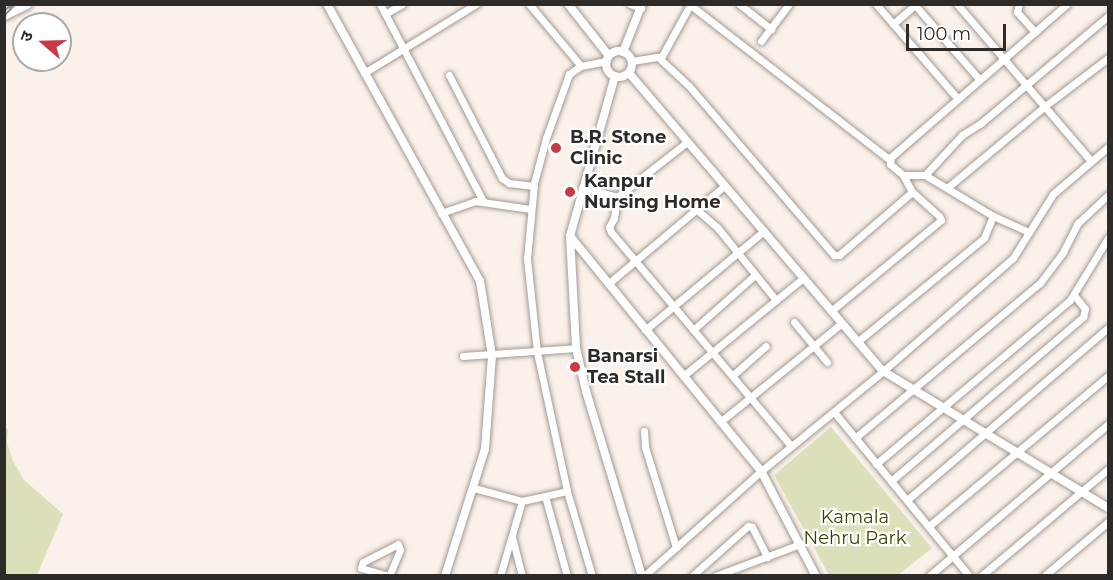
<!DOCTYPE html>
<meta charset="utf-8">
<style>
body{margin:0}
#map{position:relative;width:1113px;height:580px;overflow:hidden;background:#faf1ea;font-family:Montserrat,"Noto Sans Devanagari",sans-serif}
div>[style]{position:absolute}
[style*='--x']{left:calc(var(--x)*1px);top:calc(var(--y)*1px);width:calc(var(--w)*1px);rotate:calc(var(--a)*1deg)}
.green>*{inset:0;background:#dcdfba}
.roads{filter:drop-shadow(0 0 2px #a29a94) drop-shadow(0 0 2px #a29a94)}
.minor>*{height:7px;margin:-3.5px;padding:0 3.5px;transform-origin:3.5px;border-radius:3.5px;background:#fff}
.tertiary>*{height:8px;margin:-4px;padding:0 4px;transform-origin:4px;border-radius:4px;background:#fff}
.tertiary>.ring{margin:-4px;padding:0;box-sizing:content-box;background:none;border:8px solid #fff;border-radius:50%}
.secondary>*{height:9px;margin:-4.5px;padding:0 4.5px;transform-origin:4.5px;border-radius:4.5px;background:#fff}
.rail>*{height:4.5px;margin-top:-2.25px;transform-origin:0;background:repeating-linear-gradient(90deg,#fff 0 7px,#948d89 0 14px);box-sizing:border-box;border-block:2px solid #948d89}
.dots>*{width:16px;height:16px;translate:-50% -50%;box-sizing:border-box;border:3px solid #fff;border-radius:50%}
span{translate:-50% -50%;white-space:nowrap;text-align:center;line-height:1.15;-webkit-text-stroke:4.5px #fff;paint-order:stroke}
.poi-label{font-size:18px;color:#2e2a28;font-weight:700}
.left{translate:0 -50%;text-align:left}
.park-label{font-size:18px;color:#3f4004}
.frame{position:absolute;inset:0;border:6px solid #2e2a28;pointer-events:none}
.north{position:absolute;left:12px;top:12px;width:60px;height:60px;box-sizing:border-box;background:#fff;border:2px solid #abaaa9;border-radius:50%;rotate:290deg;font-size:16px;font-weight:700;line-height:24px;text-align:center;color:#2e2a28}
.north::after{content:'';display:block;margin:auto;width:21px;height:27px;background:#ca3a46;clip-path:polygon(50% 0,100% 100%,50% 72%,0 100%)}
.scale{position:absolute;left:906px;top:24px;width:100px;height:27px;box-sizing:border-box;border:3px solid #2e2a28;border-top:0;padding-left:8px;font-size:18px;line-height:21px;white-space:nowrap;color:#2e2a28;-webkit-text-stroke:4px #fff;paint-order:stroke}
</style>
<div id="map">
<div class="green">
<div style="clip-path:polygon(831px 427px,932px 548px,898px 575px,829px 575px,774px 475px)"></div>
<div style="clip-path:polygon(4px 428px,8px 429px,7px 443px,13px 461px,24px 480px,63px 514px,37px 575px,5px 575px)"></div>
</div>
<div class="roads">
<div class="minor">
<div style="--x:380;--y:4;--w:222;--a:62.4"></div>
<div style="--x:529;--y:4;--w:81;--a:50"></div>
<div style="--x:630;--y:4;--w:12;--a:20"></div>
<div style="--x:689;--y:4;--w:254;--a:37.8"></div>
<div style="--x:739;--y:4;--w:41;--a:38"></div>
<div style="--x:876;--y:4;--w:124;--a:49.2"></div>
<div style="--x:914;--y:4;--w:99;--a:49.1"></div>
<div style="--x:957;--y:4;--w:206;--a:49.5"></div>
<div style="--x:1019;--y:4;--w:8;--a:104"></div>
<div style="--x:1017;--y:12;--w:27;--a:48"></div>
<div style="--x:385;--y:14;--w:20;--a:-30"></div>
<div style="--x:893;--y:24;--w:30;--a:-41"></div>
<div style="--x:761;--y:41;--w:46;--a:-52.9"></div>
<div style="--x:659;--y:58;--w:41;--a:43"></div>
<div style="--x:689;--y:86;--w:223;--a:49.4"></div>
<div style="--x:834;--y:255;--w:5;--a:0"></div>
<div style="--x:839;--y:255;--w:96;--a:-40.8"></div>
<div style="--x:632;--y:61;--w:30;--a:-9"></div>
<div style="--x:662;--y:56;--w:58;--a:-61.2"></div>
<div style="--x:364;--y:73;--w:132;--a:-31.6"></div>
<div style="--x:449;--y:75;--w:116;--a:62.8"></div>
<div style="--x:502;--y:178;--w:9;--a:36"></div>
<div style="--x:509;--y:183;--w:25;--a:7"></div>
<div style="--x:925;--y:175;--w:54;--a:-47.2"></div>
<div style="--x:962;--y:135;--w:22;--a:-32"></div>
<div style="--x:981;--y:123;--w:166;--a:-40.1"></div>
<div style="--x:582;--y:188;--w:36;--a:14"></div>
<div style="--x:617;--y:197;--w:89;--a:-38.2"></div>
<div style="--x:947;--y:188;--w:128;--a:-39.9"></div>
<div style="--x:1045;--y:106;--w:79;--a:-37.3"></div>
<div style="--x:617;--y:197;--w:21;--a:98"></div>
<div style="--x:614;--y:218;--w:10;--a:119"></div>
<div style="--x:609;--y:227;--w:5;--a:68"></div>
<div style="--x:611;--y:232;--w:280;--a:49.9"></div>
<div style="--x:696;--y:209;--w:28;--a:41"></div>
<div style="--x:717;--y:227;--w:94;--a:51.1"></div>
<div style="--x:441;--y:213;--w:36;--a:-19"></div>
<div style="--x:475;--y:201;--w:56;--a:8.3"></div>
<div style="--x:993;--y:216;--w:39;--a:24"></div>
<div style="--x:609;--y:283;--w:150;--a:-40.1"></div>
<div style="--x:831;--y:311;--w:143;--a:-39.6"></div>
<div style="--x:941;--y:220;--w:4;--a:-117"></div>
<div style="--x:939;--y:216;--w:36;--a:-138"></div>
<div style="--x:912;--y:192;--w:19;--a:-118"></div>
<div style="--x:903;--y:175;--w:17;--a:-140"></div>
<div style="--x:890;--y:164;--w:7;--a:-82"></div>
<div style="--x:891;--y:157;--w:233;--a:-41"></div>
<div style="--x:794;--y:322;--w:52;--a:50.5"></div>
<div style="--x:645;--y:330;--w:155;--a:-39.8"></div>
<div style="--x:693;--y:330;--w:83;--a:-41.6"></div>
<div style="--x:857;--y:342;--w:164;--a:-39.3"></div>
<div style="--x:984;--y:238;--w:24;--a:-68"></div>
<div style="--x:993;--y:216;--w:79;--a:-148.9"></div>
<div style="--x:925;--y:175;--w:22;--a:180"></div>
<div style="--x:463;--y:356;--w:113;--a:-4"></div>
<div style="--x:683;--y:376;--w:155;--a:-39.2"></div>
<div style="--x:732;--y:376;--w:45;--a:-41.4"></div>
<div style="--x:834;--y:412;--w:212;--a:50.5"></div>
<div style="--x:720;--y:422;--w:157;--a:-39.1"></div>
<div style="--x:644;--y:431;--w:16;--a:86"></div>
<div style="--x:645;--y:447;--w:105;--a:72.8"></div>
<div style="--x:855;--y:438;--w:241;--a:-40"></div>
<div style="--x:1040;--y:283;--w:39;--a:-53"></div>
<div style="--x:1063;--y:252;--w:33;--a:-63"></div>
<div style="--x:1078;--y:223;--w:41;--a:-43"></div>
<div style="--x:876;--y:464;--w:254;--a:-40.2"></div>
<div style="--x:1070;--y:300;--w:73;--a:-58.5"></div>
<div style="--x:891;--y:481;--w:253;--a:-40.5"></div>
<div style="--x:1083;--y:317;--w:8;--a:-76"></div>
<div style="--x:1085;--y:309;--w:18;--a:-128"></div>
<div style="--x:474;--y:488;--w:50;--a:15.2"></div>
<div style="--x:522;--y:501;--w:46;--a:-12.5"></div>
<div style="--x:545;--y:496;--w:83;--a:74.6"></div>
<div style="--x:907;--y:500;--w:265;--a:-40.6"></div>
<div style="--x:929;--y:526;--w:234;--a:-40"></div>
<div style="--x:512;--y:537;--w:40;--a:75.6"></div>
<div style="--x:398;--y:544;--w:6;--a:72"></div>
<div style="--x:400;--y:550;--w:28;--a:113"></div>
<div style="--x:389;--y:576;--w:29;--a:-164"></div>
<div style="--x:361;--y:568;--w:6;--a:-72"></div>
<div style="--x:363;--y:562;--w:39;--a:-27"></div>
<div style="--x:500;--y:576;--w:78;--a:-73.7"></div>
<div style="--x:592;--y:576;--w:89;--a:-106.4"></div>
<div style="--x:567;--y:491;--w:142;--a:-102.2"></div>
<div style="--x:537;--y:352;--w:94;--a:-96.1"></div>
<div style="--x:527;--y:259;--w:76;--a:-84.7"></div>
<div style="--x:534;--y:183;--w:47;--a:-75.1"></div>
<div style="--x:546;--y:138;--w:68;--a:-70.2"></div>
<div style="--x:569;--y:74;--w:14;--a:-34"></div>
<div style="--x:581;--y:66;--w:26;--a:-11"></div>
<div style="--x:644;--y:576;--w:157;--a:-41.9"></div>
<div style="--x:761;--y:471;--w:158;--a:-39.3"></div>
<div style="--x:883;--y:371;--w:172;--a:-41"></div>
<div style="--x:1013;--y:258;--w:75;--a:-58"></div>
<div style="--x:1053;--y:194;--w:72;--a:-40.5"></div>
<div style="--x:692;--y:576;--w:75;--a:-41.8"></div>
<div style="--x:748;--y:526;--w:4;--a:14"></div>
<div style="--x:752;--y:527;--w:34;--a:63"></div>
<div style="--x:715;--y:576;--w:91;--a:-20.6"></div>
<div style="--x:929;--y:576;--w:235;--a:-40.3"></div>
<div style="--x:981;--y:576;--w:166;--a:-40.1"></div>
<div style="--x:1044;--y:576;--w:84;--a:-40.2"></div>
</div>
<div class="tertiary">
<div style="--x:327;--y:4;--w:316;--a:61.1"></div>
<div style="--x:480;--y:281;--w:76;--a:80.9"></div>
<div style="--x:492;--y:356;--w:93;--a:94.3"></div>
<div style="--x:485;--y:449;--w:133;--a:107.5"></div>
<div style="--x:568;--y:4;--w:66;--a:51.7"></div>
<div class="ring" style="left:606px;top:51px;width:18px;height:18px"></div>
<div style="--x:623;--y:52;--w:52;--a:-68.4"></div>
<div style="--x:629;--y:73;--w:392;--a:49.6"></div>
<div style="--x:883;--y:371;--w:263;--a:31.3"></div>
<div style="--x:615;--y:76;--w:166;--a:105.7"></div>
<div style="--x:570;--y:236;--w:112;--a:86.9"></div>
<div style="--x:576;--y:348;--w:44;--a:76.9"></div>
<div style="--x:586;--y:391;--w:193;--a:73.2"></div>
<div style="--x:570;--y:236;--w:303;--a:50.9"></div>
<div style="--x:761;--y:471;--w:119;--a:62.4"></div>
</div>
<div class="secondary">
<div style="--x:4;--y:15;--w:25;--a:-26"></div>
</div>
</div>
<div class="rail">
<div style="--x:4;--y:13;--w:13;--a:-45"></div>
</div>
<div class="dots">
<div style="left:556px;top:148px;background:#ca3a46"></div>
<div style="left:570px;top:192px;background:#ca3a46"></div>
<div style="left:575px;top:367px;background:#ca3a46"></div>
</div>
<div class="poi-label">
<span class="left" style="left:570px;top:148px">B.R. Stone<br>Clinic</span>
<span class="left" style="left:584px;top:192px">Kanpur<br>Nursing Home</span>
<span class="left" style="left:587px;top:367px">Banarsi<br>Tea Stall</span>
</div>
<div class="park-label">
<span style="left:855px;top:528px">Kamala<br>Nehru Park</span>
</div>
<div class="frame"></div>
<div class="north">उ</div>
<div class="scale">100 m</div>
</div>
